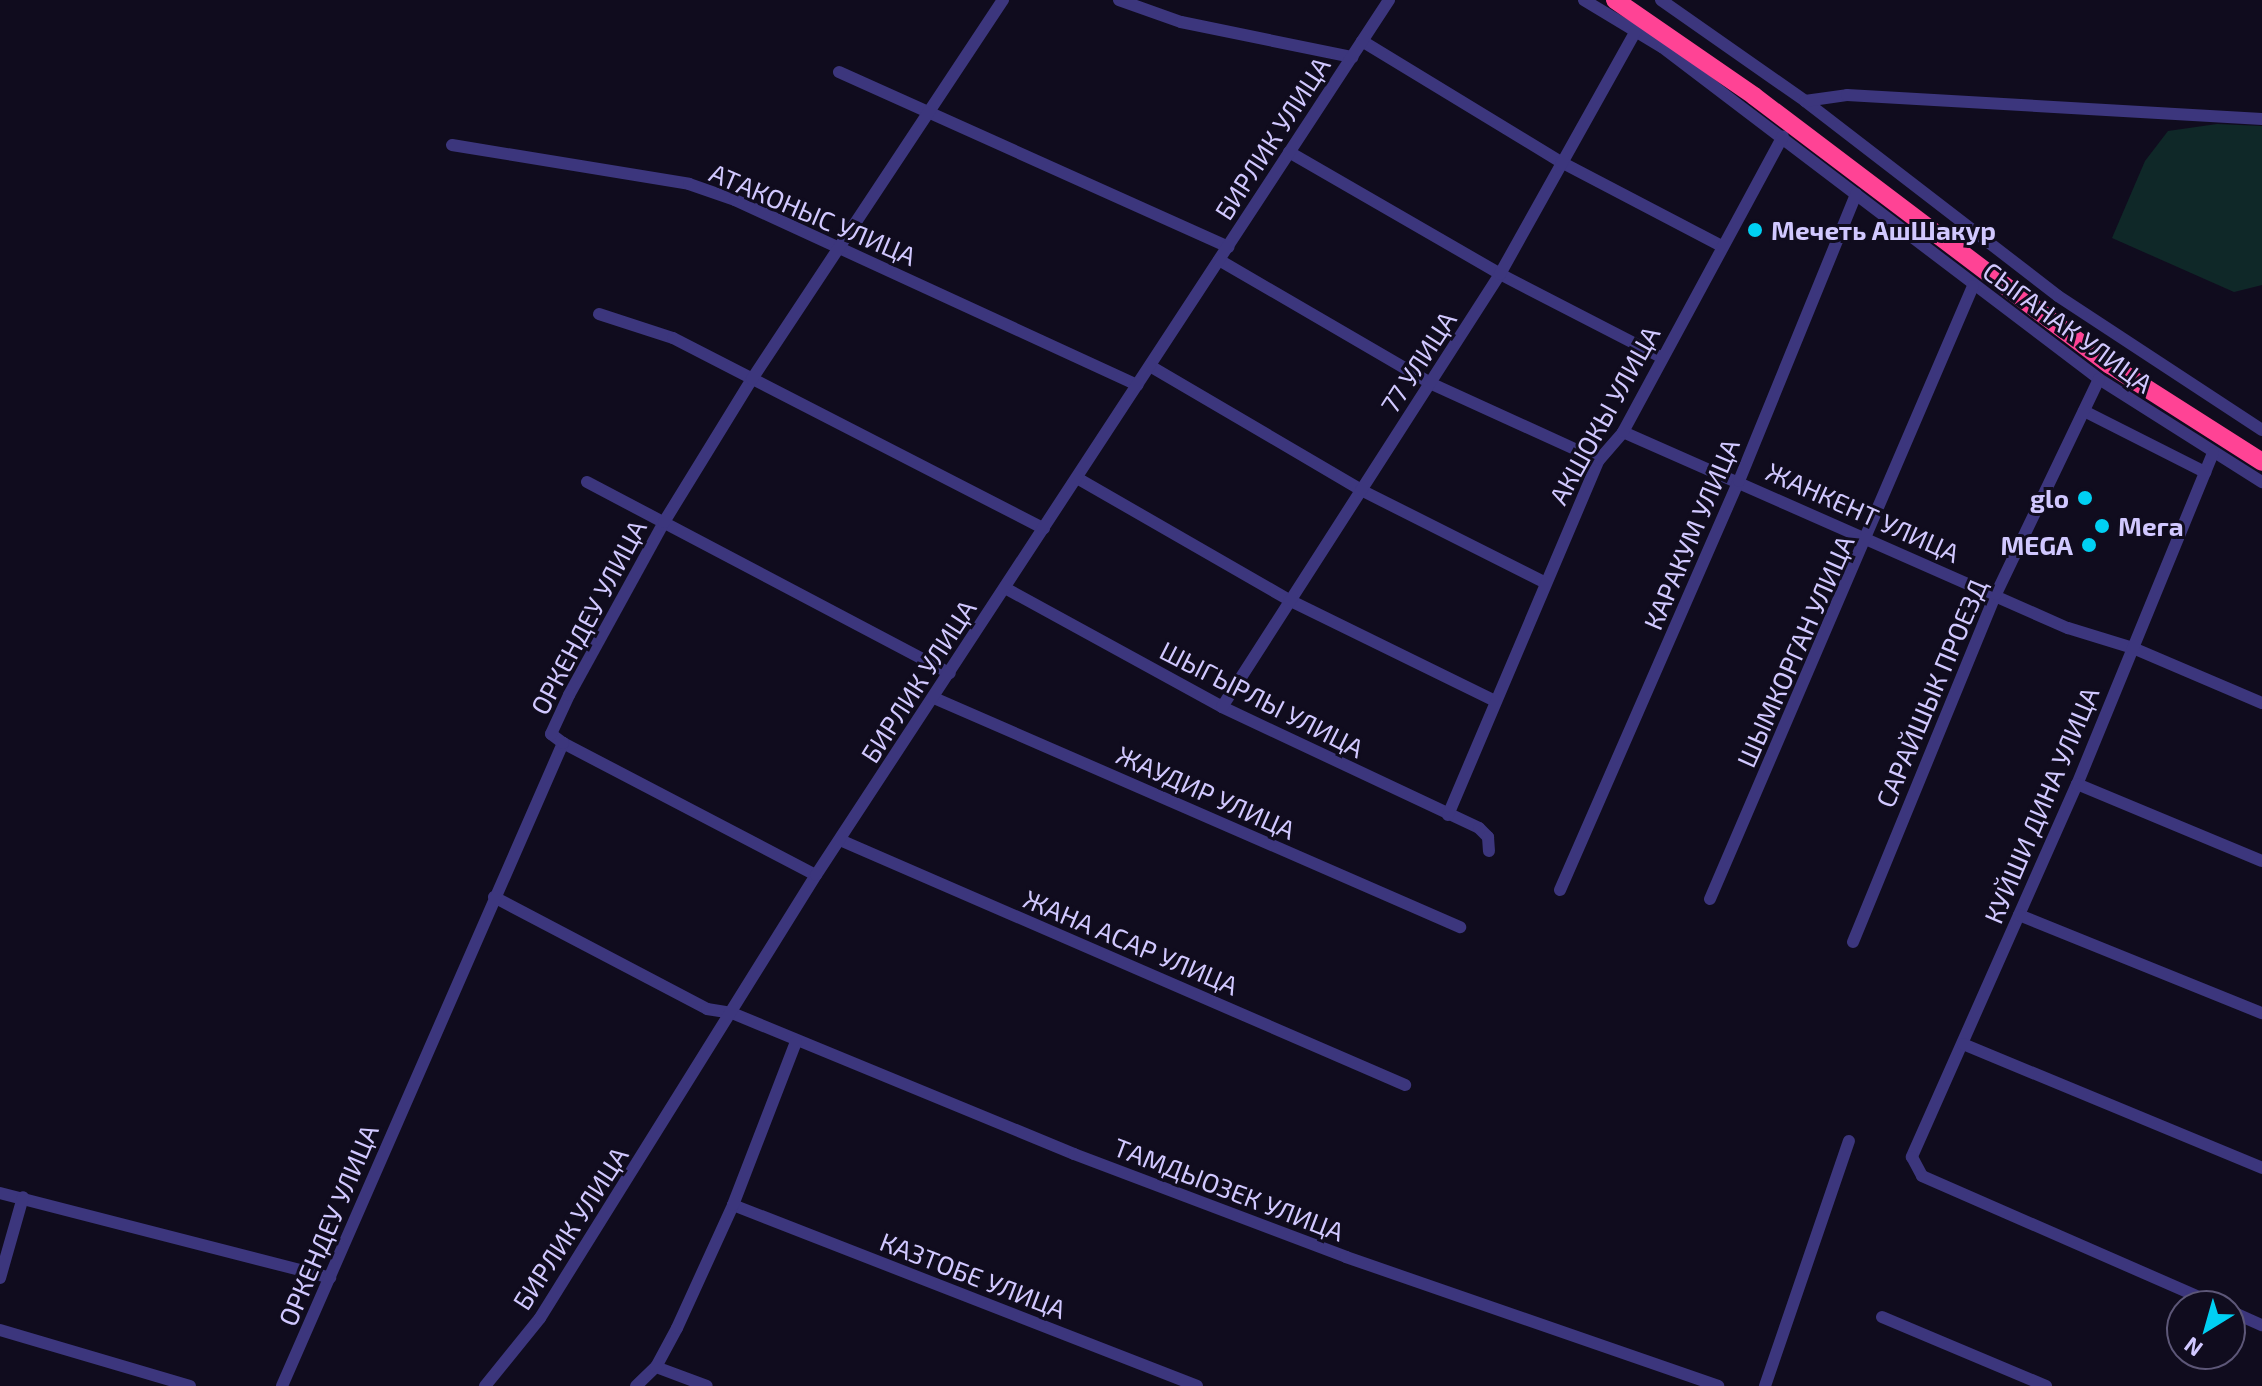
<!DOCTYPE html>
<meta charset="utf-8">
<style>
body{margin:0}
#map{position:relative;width:2262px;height:1386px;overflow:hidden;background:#100c1e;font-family:"Exo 2",sans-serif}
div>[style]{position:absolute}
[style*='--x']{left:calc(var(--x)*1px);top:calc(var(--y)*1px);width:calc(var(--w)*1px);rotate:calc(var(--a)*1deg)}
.green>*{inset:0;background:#0f2828}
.minor>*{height:12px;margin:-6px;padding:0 6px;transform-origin:6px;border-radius:6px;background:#3c367d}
.highway>*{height:18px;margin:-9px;padding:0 9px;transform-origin:9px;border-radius:9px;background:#ff4395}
.dots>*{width:22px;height:22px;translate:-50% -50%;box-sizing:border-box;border:4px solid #100c1e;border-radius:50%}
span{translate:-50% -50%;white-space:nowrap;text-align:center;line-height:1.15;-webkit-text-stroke:6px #100c1e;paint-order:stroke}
.street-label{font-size:26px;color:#d1c8ff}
.poi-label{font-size:26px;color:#d1c8ff;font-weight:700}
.left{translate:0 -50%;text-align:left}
.right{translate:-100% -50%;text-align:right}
.north{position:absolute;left:2166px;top:1290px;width:80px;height:80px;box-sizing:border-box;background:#100c1e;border:2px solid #5d5778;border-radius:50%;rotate:217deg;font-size:22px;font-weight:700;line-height:32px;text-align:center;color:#d1c8ff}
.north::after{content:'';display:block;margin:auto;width:28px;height:36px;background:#00d0f3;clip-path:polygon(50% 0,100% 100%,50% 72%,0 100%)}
</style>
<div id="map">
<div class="green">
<div style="clip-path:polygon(2217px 124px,2262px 126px,2262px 285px,2234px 292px,2112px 238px,2145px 161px,2168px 131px)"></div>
</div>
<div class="minor">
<div style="--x:1119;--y:0;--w:66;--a:19.5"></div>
<div style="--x:1181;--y:22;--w:175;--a:11.6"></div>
<div style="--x:1584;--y:0;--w:91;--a:31.1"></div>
<div style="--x:1662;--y:47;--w:549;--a:37.22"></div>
<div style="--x:2099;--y:379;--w:193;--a:32.3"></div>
<div style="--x:1661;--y:0;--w:176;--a:35"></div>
<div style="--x:1805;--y:101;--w:319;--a:37.6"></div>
<div style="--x:2058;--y:296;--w:244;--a:33.3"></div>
<div style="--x:1362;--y:41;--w:233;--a:31.3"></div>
<div style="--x:1561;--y:162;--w:182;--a:27.6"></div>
<div style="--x:839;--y:72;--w:427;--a:24.2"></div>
<div style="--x:1805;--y:101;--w:42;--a:-8.1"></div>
<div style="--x:1847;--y:95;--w:416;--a:3.3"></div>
<div style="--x:452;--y:145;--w:240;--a:9.3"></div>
<div style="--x:689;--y:184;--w:49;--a:19.2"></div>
<div style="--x:735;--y:200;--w:443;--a:24.7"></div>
<div style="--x:1289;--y:152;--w:244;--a:30"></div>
<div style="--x:1500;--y:274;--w:181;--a:27.3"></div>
<div style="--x:1219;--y:260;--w:246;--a:30.2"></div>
<div style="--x:1432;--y:384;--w:183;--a:24.5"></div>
<div style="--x:599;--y:314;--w:78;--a:18"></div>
<div style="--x:673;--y:338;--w:417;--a:27.2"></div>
<div style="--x:1150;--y:366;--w:245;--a:30.4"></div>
<div style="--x:1361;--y:490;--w:205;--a:26.7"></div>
<div style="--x:2084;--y:411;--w:136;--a:26.8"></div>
<div style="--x:1623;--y:432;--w:486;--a:23.8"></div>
<div style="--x:2068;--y:628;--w:68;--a:17.1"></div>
<div style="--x:2133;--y:648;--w:140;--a:23.1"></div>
<div style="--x:2213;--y:453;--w:358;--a:112.3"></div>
<div style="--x:2077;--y:784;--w:408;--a:113.9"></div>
<div style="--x:1912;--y:1157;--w:21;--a:62"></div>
<div style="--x:1922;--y:1176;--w:324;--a:23.6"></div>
<div style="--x:1077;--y:478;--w:245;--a:29.9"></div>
<div style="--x:1289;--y:600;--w:227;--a:26.1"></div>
<div style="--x:587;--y:482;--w:410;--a:27.8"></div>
<div style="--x:1005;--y:588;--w:247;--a:28.7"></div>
<div style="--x:1222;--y:707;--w:284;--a:25.2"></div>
<div style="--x:1479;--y:828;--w:13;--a:45"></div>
<div style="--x:1488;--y:837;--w:14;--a:86"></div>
<div style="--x:934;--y:698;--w:574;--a:23.53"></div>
<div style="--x:1222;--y:707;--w:515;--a:-57.3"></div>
<div style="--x:1500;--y:274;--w:278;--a:-60.8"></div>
<div style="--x:563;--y:743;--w:285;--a:27.6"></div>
<div style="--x:2077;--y:784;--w:200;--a:22.6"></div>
<div style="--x:1448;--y:815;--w:386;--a:-67"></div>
<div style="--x:1599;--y:460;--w:37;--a:-49"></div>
<div style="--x:1623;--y:432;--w:336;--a:-61.6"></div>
<div style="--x:840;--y:840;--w:616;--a:23.44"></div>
<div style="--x:1560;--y:890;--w:446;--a:-66.4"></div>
<div style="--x:1739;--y:481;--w:310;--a:-67.8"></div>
<div style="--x:494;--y:897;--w:241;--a:27.7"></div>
<div style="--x:707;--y:1009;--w:25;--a:9"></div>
<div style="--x:732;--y:1013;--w:370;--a:22.4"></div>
<div style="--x:1074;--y:1154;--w:291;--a:20.7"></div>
<div style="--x:1346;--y:1257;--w:394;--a:19.1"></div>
<div style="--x:1710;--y:899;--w:667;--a:-66.78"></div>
<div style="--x:2019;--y:915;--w:262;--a:22"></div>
<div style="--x:1853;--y:942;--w:376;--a:-67.7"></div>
<div style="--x:1996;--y:594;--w:238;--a:-64.4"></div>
<div style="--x:1963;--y:1044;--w:324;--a:22.5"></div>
<div style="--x:0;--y:1193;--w:341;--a:14.4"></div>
<div style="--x:733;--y:1205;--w:498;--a:21.3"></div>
<div style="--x:0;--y:1278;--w:84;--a:-74.1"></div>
<div style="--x:2230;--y:1311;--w:35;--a:24"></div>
<div style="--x:1882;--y:1317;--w:178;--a:22.8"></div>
<div style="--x:0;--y:1330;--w:198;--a:16.4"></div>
<div style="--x:656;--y:1367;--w:54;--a:20.4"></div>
<div style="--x:282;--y:1386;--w:702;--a:-66.39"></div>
<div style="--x:563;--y:743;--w:15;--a:-143"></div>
<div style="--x:551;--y:734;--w:43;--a:-65.2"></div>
<div style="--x:569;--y:695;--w:197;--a:-61.2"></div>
<div style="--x:664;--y:522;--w:168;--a:-58.4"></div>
<div style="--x:752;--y:379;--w:455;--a:-56.5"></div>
<div style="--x:485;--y:1386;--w:87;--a:-51"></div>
<div style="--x:540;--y:1318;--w:522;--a:-58.08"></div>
<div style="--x:816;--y:875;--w:1046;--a:-56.78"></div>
<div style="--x:636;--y:1386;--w:28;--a:-44"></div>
<div style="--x:656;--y:1367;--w:44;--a:-61.7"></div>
<div style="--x:677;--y:1328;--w:135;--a:-65.5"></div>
<div style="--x:733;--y:1205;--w:175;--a:-68.9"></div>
<div style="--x:1765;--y:1386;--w:259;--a:-71.1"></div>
</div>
<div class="highway">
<div style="--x:1615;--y:0;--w:169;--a:34.6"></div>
<div style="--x:1754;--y:96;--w:446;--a:37.1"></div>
<div style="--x:2110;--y:365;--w:180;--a:32.5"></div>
</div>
<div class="dots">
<div style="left:1755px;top:230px;background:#00d0f3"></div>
<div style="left:2085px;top:498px;background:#00d0f3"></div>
<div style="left:2102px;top:526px;background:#00d0f3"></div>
<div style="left:2089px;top:545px;background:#00d0f3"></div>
</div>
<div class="street-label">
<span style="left:1272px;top:138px;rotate:-57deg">БИРЛИК УЛИЦА</span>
<span style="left:813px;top:214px;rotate:23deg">АТАКОНЫС УЛИЦА</span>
<span style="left:2068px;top:327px;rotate:36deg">СЫГАНАК УЛИЦА</span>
<span style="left:1418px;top:362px;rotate:-57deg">77 УЛИЦА</span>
<span style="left:1604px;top:415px;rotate:-61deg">АКШОКЫ УЛИЦА</span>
<span style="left:1863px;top:512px;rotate:24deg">ЖАНКЕНТ УЛИЦА</span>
<span style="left:1691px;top:534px;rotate:-67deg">КАРАКУМ УЛИЦА</span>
<span style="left:588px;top:617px;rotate:-62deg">ОРКЕНДЕУ УЛИЦА</span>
<span style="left:1795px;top:651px;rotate:-66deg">ШЫМКОРГАН УЛИЦА</span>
<span style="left:918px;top:681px;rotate:-57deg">БИРЛИК УЛИЦА</span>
<span style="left:1931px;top:693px;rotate:-67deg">САРАЙШЫК ПРОЕЗД</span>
<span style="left:1262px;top:699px;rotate:27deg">ШЫГЫРЛЫ УЛИЦА</span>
<span style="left:1206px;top:792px;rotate:24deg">ЖАУДИР УЛИЦА</span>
<span style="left:2041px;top:805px;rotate:-67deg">КУЙШИ ДИНА УЛИЦА</span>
<span style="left:1131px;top:942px;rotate:23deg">ЖАНА АСАР УЛИЦА</span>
<span style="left:1229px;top:1189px;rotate:21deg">ТАМДЫОЗЕК УЛИЦА</span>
<span style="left:328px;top:1225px;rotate:-67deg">ОРКЕНДЕУ УЛИЦА</span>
<span style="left:570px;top:1228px;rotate:-57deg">БИРЛИК УЛИЦА</span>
<span style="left:973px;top:1275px;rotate:21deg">КАЗТОБЕ УЛИЦА</span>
</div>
<div class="poi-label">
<span class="left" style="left:1771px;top:230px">Мечеть АшШакур</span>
<span class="right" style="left:2069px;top:498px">glo</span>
<span class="left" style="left:2118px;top:526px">Мега</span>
<span class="right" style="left:2073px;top:545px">MEGA</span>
</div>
<div class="north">N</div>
</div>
